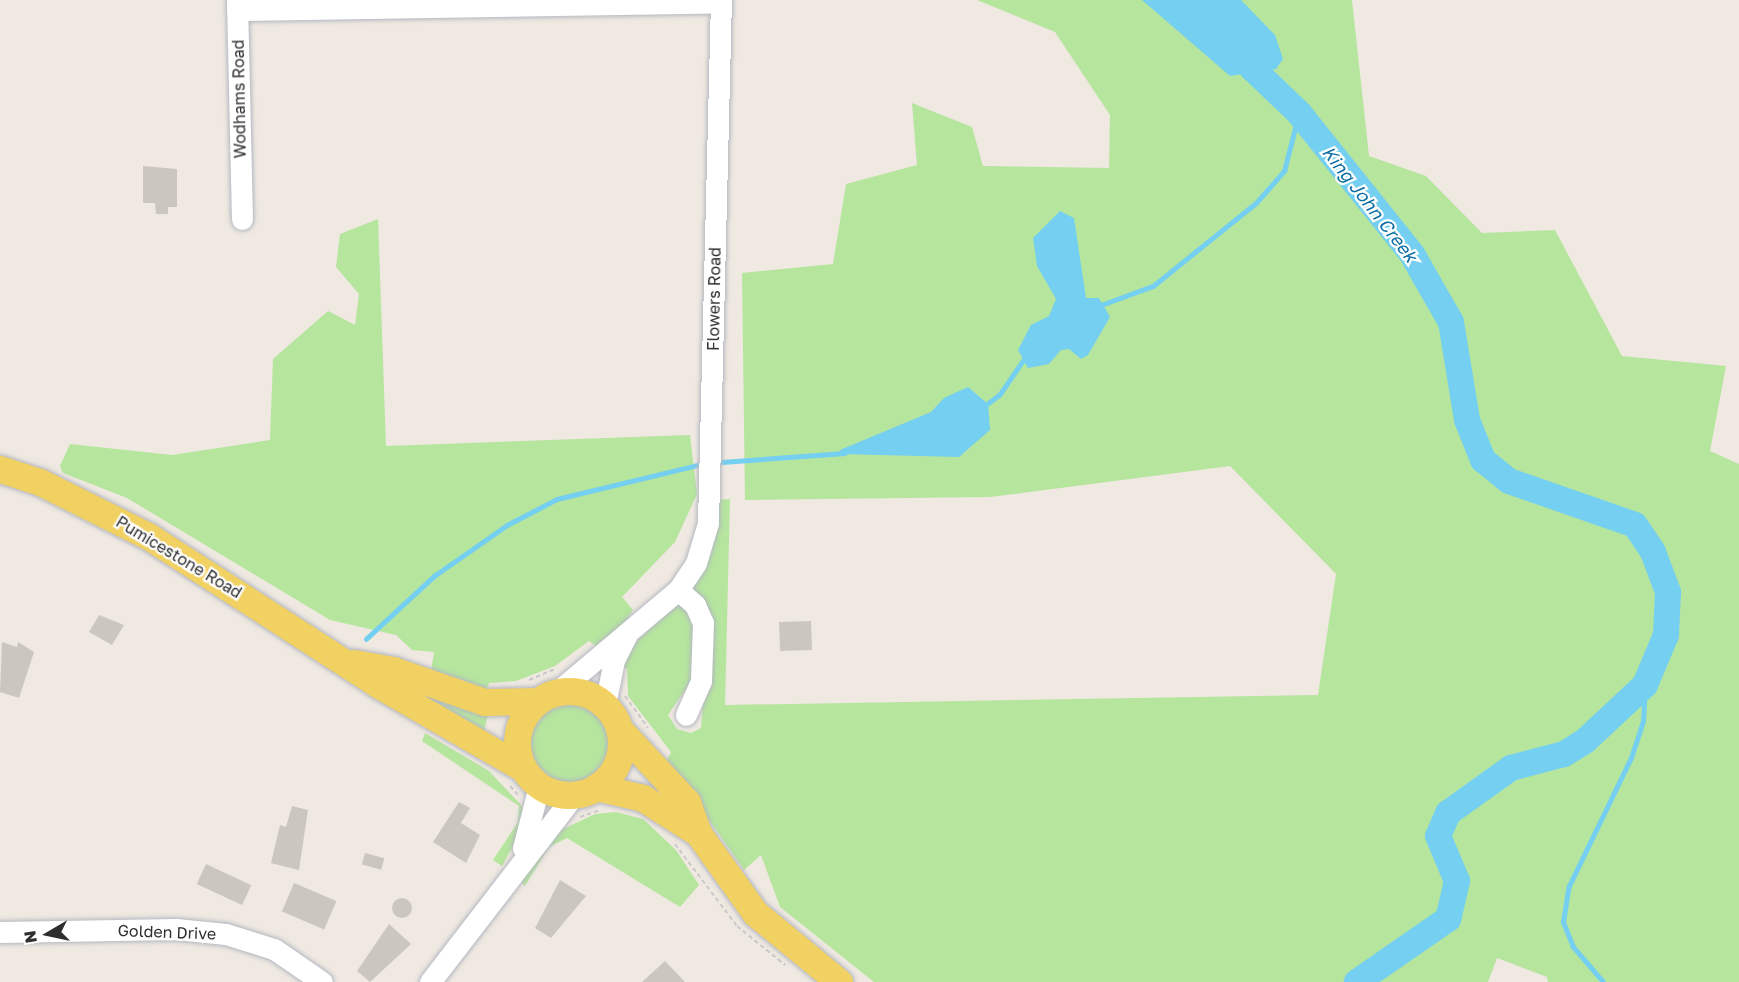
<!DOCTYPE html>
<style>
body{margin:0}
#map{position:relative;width:1739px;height:982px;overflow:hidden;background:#efe9e1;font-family:"Golos Text",sans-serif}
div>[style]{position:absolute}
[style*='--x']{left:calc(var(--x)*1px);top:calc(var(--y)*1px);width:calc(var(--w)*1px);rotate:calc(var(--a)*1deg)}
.green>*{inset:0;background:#b6e59e}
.round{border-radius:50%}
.water>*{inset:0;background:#75cff0}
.stream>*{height:4.5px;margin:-2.25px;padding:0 2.25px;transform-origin:2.25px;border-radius:2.25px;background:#75cff0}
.river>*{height:26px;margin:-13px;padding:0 13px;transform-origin:13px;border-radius:13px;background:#75cff0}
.building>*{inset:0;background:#cbc7bf;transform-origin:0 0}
.path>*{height:2px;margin-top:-1px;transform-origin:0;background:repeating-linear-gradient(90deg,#c9c9c9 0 4.5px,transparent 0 7.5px)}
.roads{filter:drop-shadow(0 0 2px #b4b7c1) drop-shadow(0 0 2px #b4b7c1)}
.minor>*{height:21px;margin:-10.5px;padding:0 10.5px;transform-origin:10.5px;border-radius:10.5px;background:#fff}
.major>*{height:27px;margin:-13.5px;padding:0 13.5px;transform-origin:13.5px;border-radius:13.5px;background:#f2d163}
.major>.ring{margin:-13.5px;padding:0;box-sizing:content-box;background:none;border:27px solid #f2d163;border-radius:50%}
span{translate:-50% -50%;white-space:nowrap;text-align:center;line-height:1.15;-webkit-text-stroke:4.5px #fff;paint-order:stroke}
.street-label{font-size:16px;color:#2e2e2e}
.water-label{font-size:18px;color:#0d6fa3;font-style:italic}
.north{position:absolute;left:18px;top:904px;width:60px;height:60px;-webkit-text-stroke:4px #fff;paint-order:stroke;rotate:261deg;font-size:16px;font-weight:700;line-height:24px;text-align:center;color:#2e2e2e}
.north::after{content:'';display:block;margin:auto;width:21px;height:27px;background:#2e2e2e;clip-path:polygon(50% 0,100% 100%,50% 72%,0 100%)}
</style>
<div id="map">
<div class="green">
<div style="clip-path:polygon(977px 0,1352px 0,1369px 156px,1426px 176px,1482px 233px,1555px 230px,1622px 356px,1726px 366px,1710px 451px,1739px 464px,1739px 982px,1548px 982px,1547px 977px,1497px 958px,1488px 982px,874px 982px,780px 907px,761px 855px,744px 870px,667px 760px,671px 752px,628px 696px,627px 669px,623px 666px,632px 645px,678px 603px,694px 615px,698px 671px,668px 715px,677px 729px,691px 733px,701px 728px,705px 677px,691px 592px,718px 500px,730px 499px,725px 705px,1318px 695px,1336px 574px,1230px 466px,990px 497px,745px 500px,742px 273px,833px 264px,846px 184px,917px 165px,912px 103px,972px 127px,983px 166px,1109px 168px,1110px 115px,1055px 32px)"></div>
<div style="clip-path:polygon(378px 219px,386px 446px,690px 435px,697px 494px,675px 542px,622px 597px,633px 610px,624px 624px,596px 646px,589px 641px,555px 666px,516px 681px,489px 683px,486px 691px,431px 671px,434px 652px,412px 650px,396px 635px,330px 620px,127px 498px,63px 473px,60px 466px,70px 444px,172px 455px,270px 440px,273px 359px,328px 311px,355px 325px,359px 294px,336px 267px,340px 234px)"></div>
<div style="clip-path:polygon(392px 682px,488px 715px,484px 731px)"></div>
<div class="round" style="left:526px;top:701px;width:84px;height:84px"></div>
<div style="clip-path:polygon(425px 733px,489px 771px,521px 805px,527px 821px,502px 866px,493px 860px,518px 822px,519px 806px,422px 741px)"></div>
<div style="clip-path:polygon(616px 812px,643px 819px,676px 850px,699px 885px,680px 907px,567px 838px,549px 847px,525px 886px,518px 878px,557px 832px,595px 814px)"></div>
</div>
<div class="water">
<div style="clip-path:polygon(1142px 0,1241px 0,1275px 35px,1283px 59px,1276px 69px,1230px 76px)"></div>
<div style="clip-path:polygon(1060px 211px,1074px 218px,1086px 298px,1099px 298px,1110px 317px,1088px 355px,1081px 359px,1069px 349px,1061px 350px,1049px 364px,1028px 368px,1018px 350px,1031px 325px,1049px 316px,1056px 299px,1037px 266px,1033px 238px)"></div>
<div style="clip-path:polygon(968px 387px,988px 404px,990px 430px,959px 457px,841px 454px,840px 450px,931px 412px,944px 398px)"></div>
</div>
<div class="stream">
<div style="--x:1101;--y:305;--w:55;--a:-20.1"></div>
<div style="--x:1153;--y:286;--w:132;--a:-38.9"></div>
<div style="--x:1256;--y:203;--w:43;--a:-48.8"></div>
<div style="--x:1284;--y:171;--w:60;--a:-75.5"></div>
<div style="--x:983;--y:407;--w:21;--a:-37"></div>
<div style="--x:1000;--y:394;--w:42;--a:-55.6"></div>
<div style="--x:722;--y:462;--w:123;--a:-4.2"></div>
<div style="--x:366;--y:639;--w:93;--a:-42.8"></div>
<div style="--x:434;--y:576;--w:89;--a:-34.9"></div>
<div style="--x:507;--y:525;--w:56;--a:-27.5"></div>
<div style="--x:557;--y:499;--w:149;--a:-13.6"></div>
<div style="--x:1603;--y:982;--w:46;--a:-130.6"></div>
<div style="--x:1573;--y:947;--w:27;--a:-112"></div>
<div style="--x:1563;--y:922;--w:36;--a:-81"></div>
<div style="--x:1569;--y:886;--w:142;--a:-64.2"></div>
<div style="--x:1631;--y:758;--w:38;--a:-72"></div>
<div style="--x:1643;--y:722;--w:37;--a:-87"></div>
</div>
<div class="river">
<div style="--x:1209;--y:0;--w:80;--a:57.7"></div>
<div style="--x:1252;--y:68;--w:65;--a:43.8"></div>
<div style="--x:1299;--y:113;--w:181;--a:51.3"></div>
<div style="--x:1412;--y:254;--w:78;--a:60.2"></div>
<div style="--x:1451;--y:322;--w:99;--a:80.7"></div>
<div style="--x:1467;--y:420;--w:43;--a:68.2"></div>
<div style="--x:1483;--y:460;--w:33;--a:39"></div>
<div style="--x:1509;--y:481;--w:133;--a:19.2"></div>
<div style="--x:1635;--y:525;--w:32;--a:56"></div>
<div style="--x:1653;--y:552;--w:43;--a:69.4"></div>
<div style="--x:1668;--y:592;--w:43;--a:92.7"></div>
<div style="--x:1666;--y:635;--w:54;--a:112.8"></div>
<div style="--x:1645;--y:685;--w:82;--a:137"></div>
<div style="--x:1585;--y:741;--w:25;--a:148"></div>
<div style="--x:1564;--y:754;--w:55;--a:165.2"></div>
<div style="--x:1511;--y:768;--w:77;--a:144.5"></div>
<div style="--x:1448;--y:813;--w:25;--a:113"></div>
<div style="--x:1438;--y:836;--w:49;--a:67.1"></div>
<div style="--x:1457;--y:881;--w:39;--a:103"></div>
<div style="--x:1448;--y:919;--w:111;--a:145.3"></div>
</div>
<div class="building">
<div style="clip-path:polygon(143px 166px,177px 169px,177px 207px,168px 207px,168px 214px,156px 214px,155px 203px,143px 203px)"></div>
<div style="clip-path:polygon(99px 615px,124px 625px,112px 645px,89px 632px)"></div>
<div style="left:811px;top:621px;width:29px;height:32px;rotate:88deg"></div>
<div style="clip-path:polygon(2px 642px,17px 647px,18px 642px,34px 652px,19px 698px,0 692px)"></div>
<div style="clip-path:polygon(459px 802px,470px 808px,461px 823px,480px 835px,466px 863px,433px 842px)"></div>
<div style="clip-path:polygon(292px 806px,308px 810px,299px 870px,271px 863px,280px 825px,286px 827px)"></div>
<div style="left:365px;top:853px;width:20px;height:12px;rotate:15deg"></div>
<div style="left:206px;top:864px;width:50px;height:22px;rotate:25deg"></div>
<div style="clip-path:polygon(560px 880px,586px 896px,551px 938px,535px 928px)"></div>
<div style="left:294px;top:883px;width:46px;height:31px;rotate:23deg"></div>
<div class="round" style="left:392px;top:898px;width:20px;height:20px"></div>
<div style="clip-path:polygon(389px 924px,411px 944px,370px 982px,357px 971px)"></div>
<div style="clip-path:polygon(665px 961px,685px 982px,642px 982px)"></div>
</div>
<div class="path">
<div style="--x:529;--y:680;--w:30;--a:-23"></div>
<div style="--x:625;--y:696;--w:39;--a:54"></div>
<div style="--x:510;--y:786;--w:12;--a:48"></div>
<div style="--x:580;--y:817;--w:21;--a:-19"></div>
<div style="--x:675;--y:844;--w:103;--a:52.9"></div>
<div style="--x:737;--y:926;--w:62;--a:39.1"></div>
</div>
<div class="roads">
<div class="minor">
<div style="--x:237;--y:0;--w:219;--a:88.7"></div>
<div style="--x:237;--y:10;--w:484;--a:-0.9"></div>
<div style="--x:678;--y:590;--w:23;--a:41"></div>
<div style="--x:695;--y:605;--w:20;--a:66"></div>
<div style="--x:703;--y:623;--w:58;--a:92"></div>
<div style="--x:701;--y:681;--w:37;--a:114"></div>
<div style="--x:558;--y:691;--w:157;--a:-40.1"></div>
<div style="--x:678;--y:590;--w:32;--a:-56"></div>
<div style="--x:696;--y:563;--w:42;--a:-73.3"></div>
<div style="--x:708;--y:523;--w:523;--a:-88.58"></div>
<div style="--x:605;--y:705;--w:46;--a:-78.7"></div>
<div style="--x:614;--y:660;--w:28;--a:-63"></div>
<div style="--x:523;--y:848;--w:64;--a:-75.5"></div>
<div style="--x:0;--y:932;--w:176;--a:-1"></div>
<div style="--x:176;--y:929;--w:50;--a:5.7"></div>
<div style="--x:226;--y:934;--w:50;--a:17.4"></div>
<div style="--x:274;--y:949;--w:58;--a:34.5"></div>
<div style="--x:430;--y:982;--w:236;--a:-52.4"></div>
</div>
<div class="major">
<div style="--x:0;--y:469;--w:42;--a:18"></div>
<div style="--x:40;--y:482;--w:121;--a:26.6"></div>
<div style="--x:148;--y:536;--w:275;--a:32.8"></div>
<div style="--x:379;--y:685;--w:166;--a:30"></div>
<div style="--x:354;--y:663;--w:40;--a:10"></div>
<div style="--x:393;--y:670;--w:97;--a:19.2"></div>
<div style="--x:485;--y:702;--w:53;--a:-1.1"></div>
<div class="ring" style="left:517px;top:691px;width:77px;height:77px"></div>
<div style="--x:619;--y:729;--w:100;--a:47"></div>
<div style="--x:687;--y:802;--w:33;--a:70"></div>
<div style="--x:698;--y:833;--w:98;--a:54.5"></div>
<div style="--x:755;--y:913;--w:109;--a:39.4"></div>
<div style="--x:596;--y:787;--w:48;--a:13.2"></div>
<div style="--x:643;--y:798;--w:65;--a:32.5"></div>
</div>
</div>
<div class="street-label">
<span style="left:239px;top:99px;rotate:-91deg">Wodhams Road</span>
<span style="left:714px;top:299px;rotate:-89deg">Flowers Road</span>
<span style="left:179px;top:557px;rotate:31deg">Pumicestone Road</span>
<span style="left:167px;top:932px;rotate:2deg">Golden Drive</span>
</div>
<div class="water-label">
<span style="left:1370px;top:204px;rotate:52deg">King John Creek</span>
</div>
<div class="north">N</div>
</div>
